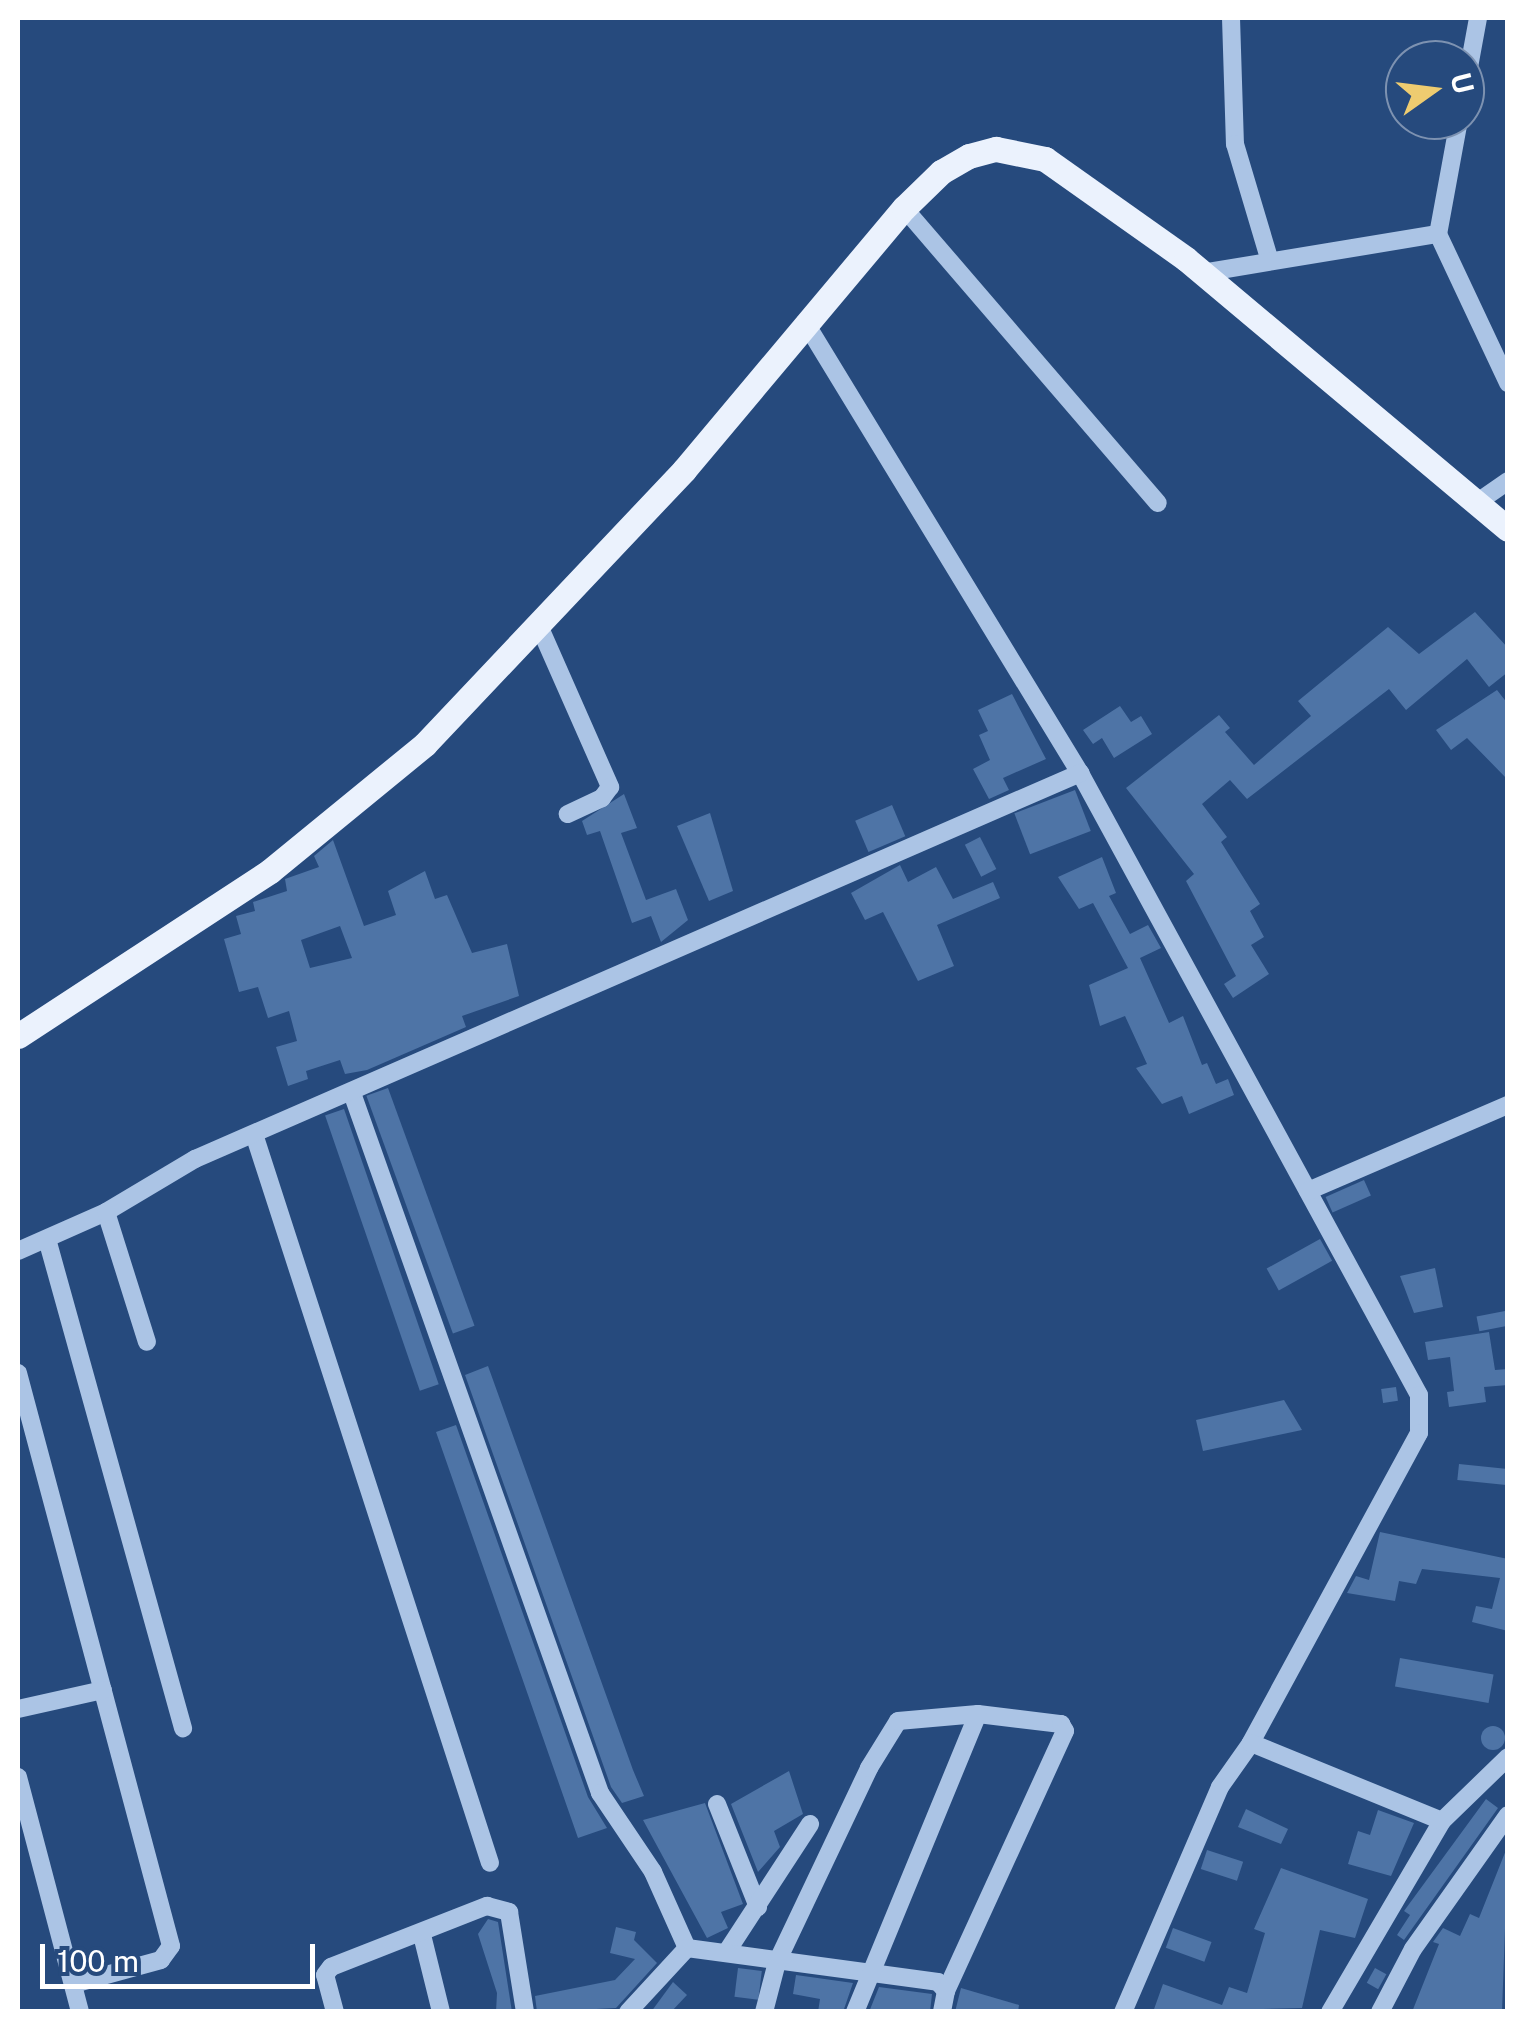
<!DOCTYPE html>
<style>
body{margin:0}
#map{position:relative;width:1525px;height:2029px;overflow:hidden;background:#264a7d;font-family:"Public Sans",sans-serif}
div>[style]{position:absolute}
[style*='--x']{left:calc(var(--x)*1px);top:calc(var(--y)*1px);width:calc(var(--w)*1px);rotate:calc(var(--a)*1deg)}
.building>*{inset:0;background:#4e74a6;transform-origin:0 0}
.round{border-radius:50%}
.minor>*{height:18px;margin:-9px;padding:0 9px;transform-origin:9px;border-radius:9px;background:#abc4e5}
.major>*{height:25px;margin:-12.5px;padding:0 12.5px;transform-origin:12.5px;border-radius:12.5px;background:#ebf2fd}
span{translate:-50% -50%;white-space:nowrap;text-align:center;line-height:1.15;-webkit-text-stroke:10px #264a7d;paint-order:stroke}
.frame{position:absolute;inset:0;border:20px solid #fff;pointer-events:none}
.north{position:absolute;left:1385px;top:40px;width:100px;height:100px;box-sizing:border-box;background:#264a7d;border:2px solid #7d92b1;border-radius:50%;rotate:76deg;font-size:28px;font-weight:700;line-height:40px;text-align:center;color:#fff}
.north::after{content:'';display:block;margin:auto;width:35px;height:45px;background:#eecc70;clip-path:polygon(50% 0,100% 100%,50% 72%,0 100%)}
.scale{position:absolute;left:40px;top:1944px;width:275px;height:45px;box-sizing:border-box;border:5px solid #fff;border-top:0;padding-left:12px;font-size:30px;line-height:35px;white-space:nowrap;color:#fff;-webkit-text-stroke:8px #264a7d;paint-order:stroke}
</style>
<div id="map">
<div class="building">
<div style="clip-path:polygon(1475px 612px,1508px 648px,1508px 672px,1489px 687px,1467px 659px,1406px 710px,1389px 689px,1247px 799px,1230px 780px,1202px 804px,1227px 837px,1221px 842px,1260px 904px,1250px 911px,1264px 937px,1251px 945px,1269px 974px,1233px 998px,1224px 984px,1236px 976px,1186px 881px,1194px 874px,1126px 788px,1219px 715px,1230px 728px,1225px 732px,1254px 765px,1311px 716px,1298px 701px,1388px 627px,1419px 654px)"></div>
<div style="clip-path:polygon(1497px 690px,1508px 704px,1508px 780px,1467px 738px,1451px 750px,1436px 730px)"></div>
<div style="clip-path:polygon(1012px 694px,1046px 759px,1003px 778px,1009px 790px,989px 799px,973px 769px,990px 760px,979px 735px,988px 731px,978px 710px)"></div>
<div style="clip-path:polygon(1120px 706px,1131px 722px,1141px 716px,1152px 734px,1114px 758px,1102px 738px,1093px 744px,1083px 730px)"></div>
<div style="left:1075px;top:790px;width:44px;height:65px;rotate:69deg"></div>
<div style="clip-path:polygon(624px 794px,637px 828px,621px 833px,646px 900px,676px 889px,688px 920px,661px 942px,651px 916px,632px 923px,600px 831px,587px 835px,582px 821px)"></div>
<div style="left:892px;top:805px;width:34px;height:40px;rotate:67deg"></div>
<div style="clip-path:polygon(710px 813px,733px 891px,709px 901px,677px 826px)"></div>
<div style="left:980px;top:837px;width:36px;height:17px;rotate:63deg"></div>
<div style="clip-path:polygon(evenodd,333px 840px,364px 926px,396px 915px,388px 891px,425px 871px,435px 899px,447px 895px,472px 953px,507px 944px,519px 996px,462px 1016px,466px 1027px,367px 1070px,345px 1074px,340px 1060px,306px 1071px,308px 1079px,288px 1086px,276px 1047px,297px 1041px,289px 1011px,268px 1018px,258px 987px,239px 992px,224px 939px,241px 934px,236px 916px,255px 911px,253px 902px,287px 891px,285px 879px,319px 867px,314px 856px,333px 840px,340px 926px,352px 958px,310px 968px,301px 940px,340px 926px)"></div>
<div style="clip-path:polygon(1102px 857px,1116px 893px,1109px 896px,1130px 934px,1148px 925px,1161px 948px,1140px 958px,1169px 1023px,1183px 1016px,1202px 1065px,1207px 1063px,1216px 1084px,1228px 1079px,1234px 1095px,1189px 1114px,1182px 1096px,1162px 1104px,1136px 1068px,1147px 1064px,1125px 1016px,1100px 1026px,1089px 985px,1128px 968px,1093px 903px,1079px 909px,1058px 877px)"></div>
<div style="clip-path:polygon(900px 865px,908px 882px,936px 867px,953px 899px,993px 882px,1000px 898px,937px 925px,954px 966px,918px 981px,883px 912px,865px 920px,851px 893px)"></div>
<div style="left:388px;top:1088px;width:253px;height:23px;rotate:70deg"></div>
<div style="left:344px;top:1109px;width:291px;height:20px;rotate:71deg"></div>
<div style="left:1364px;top:1180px;width:17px;height:42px;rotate:66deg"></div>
<div style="left:1320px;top:1239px;width:25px;height:61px;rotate:61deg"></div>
<div style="clip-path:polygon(1435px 1268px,1443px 1307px,1414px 1313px,1400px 1276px)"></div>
<div style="left:1505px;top:1311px;width:15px;height:29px;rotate:79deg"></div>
<div style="clip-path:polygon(1489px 1332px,1495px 1370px,1508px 1369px,1508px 1385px,1484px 1387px,1486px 1402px,1449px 1407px,1447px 1392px,1454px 1391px,1450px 1357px,1428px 1360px,1425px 1342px)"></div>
<div style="clip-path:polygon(488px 1366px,633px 1770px,644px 1796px,622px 1803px,611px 1787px,465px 1375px)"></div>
<div style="left:1396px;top:1387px;width:14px;height:15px;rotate:82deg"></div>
<div style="clip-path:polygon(1284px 1400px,1302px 1430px,1203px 1451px,1196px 1420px)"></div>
<div style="clip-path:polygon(456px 1425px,588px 1797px,607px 1828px,578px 1838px,436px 1432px)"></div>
<div style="left:1459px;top:1464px;width:49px;height:16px;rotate:6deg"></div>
<div style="clip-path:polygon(1380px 1532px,1508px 1559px,1508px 1631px,1472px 1622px,1476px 1606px,1492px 1609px,1500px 1578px,1422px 1569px,1416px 1584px,1399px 1581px,1395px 1601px,1347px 1593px,1356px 1576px,1369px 1580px)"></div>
<div style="left:1400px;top:1658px;width:95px;height:29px;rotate:10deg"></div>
<div class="round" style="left:1481px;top:1726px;width:24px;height:24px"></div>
<div style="clip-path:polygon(789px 1771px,803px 1814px,774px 1831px,780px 1847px,758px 1872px,731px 1804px)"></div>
<div style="clip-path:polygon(1486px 1799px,1498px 1808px,1404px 1940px,1397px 1935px,1410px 1915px,1404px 1911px)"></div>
<div style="clip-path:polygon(705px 1803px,743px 1904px,721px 1912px,728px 1928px,707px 1938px,643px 1820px)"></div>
<div style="clip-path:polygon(1246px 1809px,1288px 1829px,1281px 1844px,1238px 1827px)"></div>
<div style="clip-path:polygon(1378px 1810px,1414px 1823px,1391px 1876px,1348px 1864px,1358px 1831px,1370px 1835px)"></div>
<div style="clip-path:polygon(1508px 1845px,1502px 2012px,1412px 2012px,1439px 1944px,1433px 1942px,1443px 1928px,1460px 1936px,1470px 1914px,1479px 1918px)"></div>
<div style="left:1207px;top:1850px;width:38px;height:20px;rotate:18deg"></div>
<div style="clip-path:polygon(1281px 1868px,1368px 1899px,1355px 1938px,1320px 1930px,1302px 2008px,1153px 2012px,1163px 1984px,1222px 2005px,1229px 1987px,1247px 1993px,1265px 1933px,1254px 1929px)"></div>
<div style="clip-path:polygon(488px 1919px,498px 1922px,512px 2012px,496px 2012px,497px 1993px,478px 1934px)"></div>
<div style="clip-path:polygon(616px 1927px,636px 1932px,634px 1940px,657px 1963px,616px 2008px,537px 2012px,535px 1996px,615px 1980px,635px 1959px,610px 1953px)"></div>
<div style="left:1173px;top:1928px;width:41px;height:21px;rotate:20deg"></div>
<div style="left:738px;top:1968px;width:24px;height:29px;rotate:7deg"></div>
<div style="left:1375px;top:1968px;width:13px;height:17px;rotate:29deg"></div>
<div style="clip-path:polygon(796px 1975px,853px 1983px,843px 2012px,818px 2012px,820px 1999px,793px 1994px)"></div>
<div style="clip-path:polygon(673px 1982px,687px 1995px,671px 2012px,651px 2012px)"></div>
<div style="clip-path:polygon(879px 1987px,932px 1994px,930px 2012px,869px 2012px)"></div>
<div style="clip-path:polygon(961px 1988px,1019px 2005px,1018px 2012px,955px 2012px)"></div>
</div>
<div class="minor">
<div style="--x:1231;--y:18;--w:126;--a:88.2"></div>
<div style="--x:1235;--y:144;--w:119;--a:73.4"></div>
<div style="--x:1465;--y:89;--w:72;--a:-79.6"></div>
<div style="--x:1459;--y:120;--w:116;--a:100.4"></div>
<div style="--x:1438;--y:234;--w:165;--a:64.8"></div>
<div style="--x:904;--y:208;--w:389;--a:49.3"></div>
<div style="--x:1202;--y:273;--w:239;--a:-9.4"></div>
<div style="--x:805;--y:322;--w:528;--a:58.63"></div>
<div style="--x:1080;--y:773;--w:708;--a:61.41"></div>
<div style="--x:1419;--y:1395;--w:38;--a:90"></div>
<div style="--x:1419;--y:1433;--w:353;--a:118.5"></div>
<div style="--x:1251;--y:1743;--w:54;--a:125.2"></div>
<div style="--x:1220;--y:1787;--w:245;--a:113.3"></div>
<div style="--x:1475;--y:504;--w:40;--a:-34.9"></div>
<div style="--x:540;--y:628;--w:174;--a:66.2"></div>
<div style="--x:610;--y:787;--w:14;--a:126"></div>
<div style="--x:602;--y:798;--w:38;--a:155"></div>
<div style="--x:352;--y:1093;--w:743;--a:70.49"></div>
<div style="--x:600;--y:1793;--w:95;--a:56.1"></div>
<div style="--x:653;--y:1872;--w:83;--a:65.9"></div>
<div style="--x:254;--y:1134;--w:766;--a:72.06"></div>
<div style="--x:1308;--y:1191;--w:218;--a:-23.3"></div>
<div style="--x:106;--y:1212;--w:136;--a:72.5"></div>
<div style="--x:47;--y:1239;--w:508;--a:74.46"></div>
<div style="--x:18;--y:1251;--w:96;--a:-23.9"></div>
<div style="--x:106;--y:1212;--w:104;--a:-30.8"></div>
<div style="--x:195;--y:1159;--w:966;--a:-23.56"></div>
<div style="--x:18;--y:1373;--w:593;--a:75.05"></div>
<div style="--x:171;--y:1946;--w:17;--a:126"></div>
<div style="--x:161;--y:1960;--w:91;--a:164.7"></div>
<div style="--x:18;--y:1709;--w:87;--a:-12.6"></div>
<div style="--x:1251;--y:1743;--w:206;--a:22.2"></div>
<div style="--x:18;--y:1777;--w:243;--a:75.2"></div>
<div style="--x:717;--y:1804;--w:111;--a:68.3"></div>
<div style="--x:422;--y:1935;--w:79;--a:76.1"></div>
<div style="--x:726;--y:1953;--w:154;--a:-56.9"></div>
<div style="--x:335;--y:2012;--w:38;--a:-105"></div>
<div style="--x:325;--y:1975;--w:10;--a:-53"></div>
<div style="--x:331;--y:1967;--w:168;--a:-21.4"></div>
<div style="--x:487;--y:1906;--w:23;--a:15"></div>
<div style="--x:509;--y:1912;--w:101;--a:80.9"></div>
<div style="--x:628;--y:2012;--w:87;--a:-47.3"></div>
<div style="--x:687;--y:1948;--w:253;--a:7.7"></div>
<div style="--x:938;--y:1982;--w:12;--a:48"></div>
<div style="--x:946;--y:1991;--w:21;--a:101"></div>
<div style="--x:764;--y:2012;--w:52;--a:-75.4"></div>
<div style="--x:777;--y:1962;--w:215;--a:-64.6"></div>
<div style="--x:869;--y:1768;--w:55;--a:-58.3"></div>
<div style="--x:898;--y:1721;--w:80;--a:-5"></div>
<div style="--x:978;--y:1714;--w:84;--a:6.9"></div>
<div style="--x:1061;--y:1724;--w:8;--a:60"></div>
<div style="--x:1065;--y:1731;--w:286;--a:114.6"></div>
<div style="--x:855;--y:2012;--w:322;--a:-67.6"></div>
<div style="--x:1330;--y:2012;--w:221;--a:-59.6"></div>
<div style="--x:1442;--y:1821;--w:92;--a:-44.1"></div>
<div style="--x:1380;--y:2012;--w:71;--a:-62.4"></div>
<div style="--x:1413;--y:1949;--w:164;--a:-54.7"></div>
</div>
<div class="major">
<div style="--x:18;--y:1036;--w:301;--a:-33.2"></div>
<div style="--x:270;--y:871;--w:200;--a:-39.3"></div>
<div style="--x:425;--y:744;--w:377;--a:-46.6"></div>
<div style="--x:684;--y:470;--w:342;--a:-50"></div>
<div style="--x:904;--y:208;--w:52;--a:-44.2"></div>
<div style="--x:941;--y:172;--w:32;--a:-30"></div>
<div style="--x:969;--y:156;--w:28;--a:-15"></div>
<div style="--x:996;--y:149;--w:50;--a:11.5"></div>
<div style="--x:1045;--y:159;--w:173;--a:35.3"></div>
<div style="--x:1186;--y:259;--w:420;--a:40"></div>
</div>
<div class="frame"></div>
<div class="north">U</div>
<div class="scale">100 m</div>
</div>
